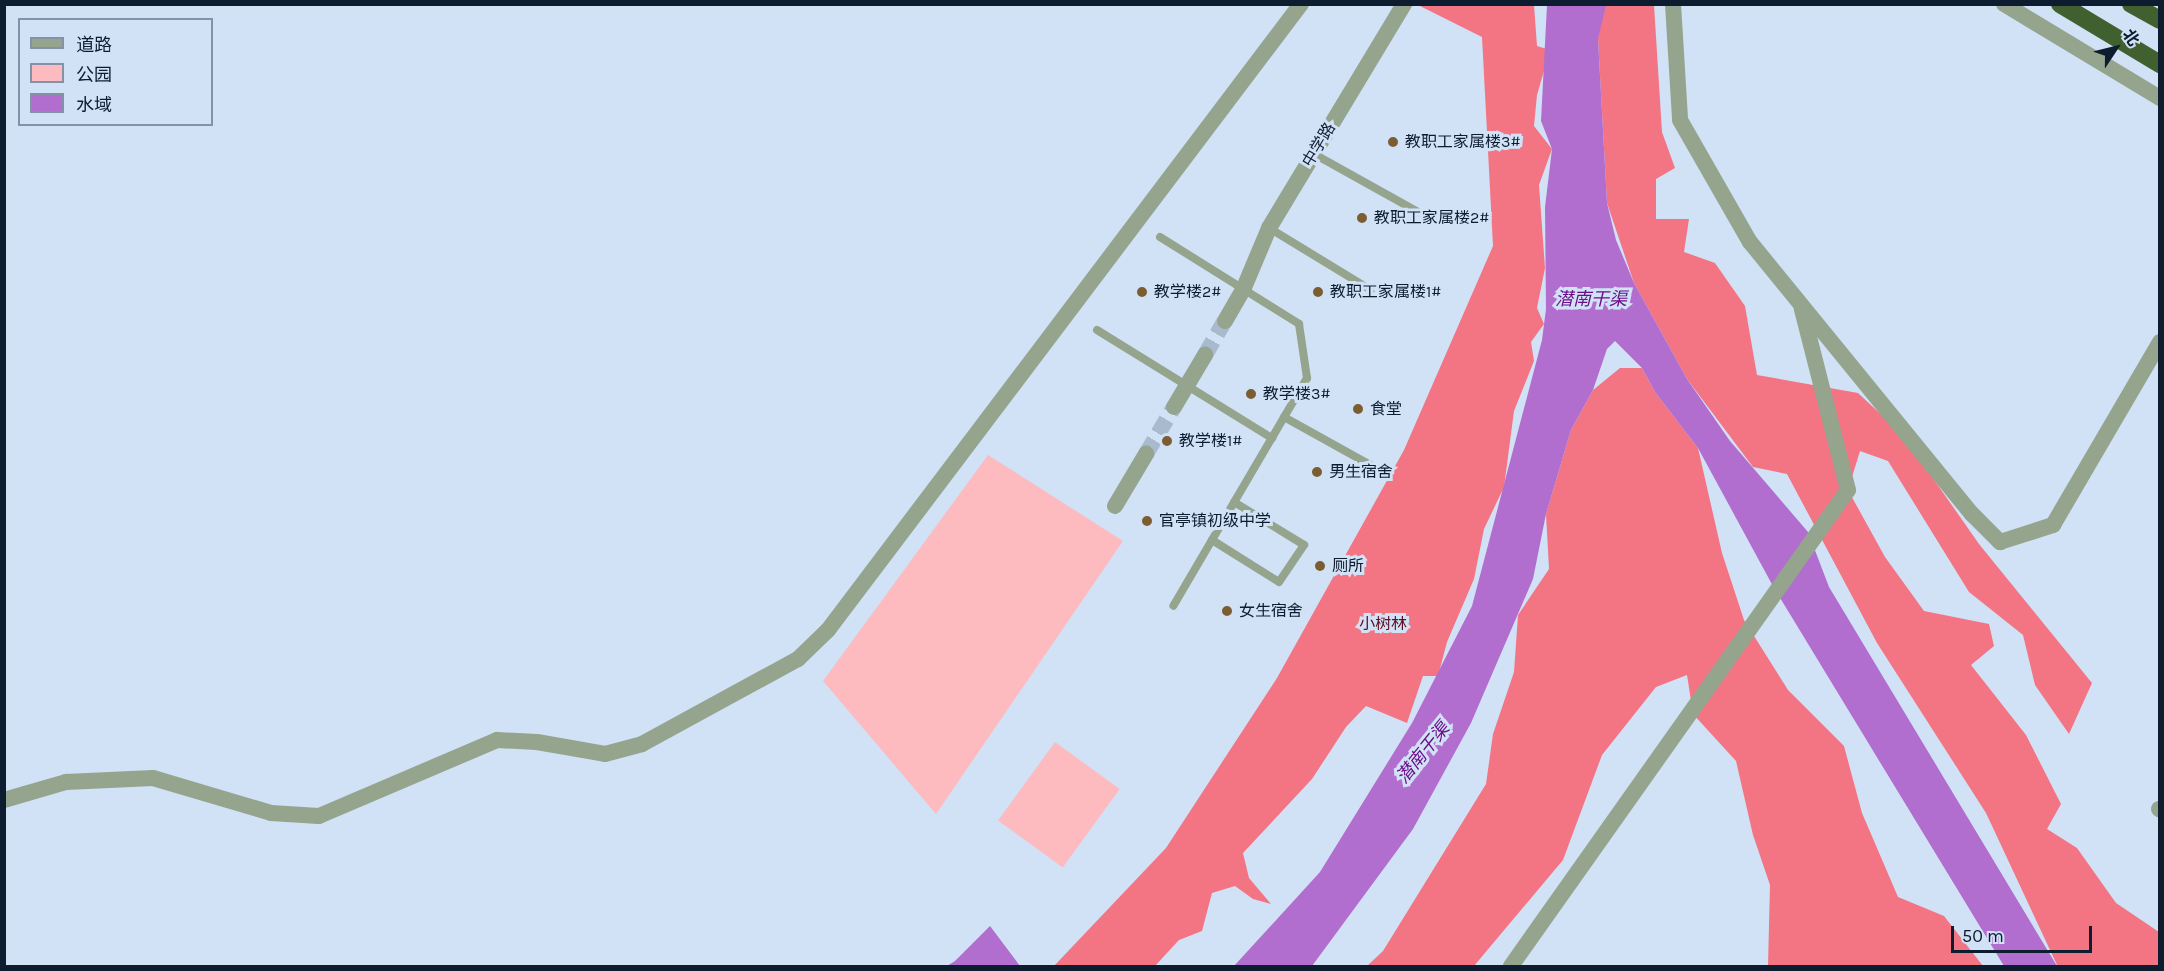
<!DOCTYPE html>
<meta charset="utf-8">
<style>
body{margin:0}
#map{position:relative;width:2164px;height:971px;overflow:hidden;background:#d1e1f6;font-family:Karla,"Noto Sans SC",sans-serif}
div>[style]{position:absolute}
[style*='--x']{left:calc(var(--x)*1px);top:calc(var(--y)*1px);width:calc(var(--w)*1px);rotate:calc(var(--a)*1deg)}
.green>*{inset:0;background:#fdbbbf;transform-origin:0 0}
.forest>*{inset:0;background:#f37583}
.water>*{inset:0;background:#b26ecf}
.street-tunnel>*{height:16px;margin-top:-8px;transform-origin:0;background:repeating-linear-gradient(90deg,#aabace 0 16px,transparent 0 24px)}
.lane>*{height:8px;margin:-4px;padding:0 4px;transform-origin:4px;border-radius:4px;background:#95a48d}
.street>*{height:16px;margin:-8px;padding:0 8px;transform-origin:8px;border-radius:8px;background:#95a48d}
.highway>*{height:18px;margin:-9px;padding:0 9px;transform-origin:9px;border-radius:9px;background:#41602f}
.dots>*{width:16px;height:16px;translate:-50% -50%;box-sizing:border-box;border:3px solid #d1e1f6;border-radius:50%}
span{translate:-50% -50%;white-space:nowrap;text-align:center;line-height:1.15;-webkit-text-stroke:6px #d1e1f6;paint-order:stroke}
.poi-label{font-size:16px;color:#0d1c2f}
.left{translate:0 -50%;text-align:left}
.street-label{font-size:16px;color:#0d1c2f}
.park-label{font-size:16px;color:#5e0f20}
.water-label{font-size:18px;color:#6b0f89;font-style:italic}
.frame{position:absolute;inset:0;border:6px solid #0d1c2f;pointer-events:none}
.legend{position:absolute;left:18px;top:18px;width:195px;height:108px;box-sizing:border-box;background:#d1e1f6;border:2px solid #8392a6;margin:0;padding:8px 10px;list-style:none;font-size:18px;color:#0d1c2f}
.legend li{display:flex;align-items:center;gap:12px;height:30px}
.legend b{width:30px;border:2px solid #8392a6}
.north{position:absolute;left:2086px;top:18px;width:60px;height:60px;-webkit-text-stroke:4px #d1e1f6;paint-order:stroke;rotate:55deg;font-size:16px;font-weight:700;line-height:24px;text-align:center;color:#0d1c2f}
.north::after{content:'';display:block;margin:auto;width:21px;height:27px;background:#0d1c2f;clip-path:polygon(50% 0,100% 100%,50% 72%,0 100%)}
.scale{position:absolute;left:1951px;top:926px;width:141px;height:27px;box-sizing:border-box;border:3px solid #0d1c2f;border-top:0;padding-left:8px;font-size:18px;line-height:21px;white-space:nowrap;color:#0d1c2f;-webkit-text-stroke:4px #d1e1f6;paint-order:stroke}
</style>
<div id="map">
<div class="green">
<div style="clip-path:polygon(988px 455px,1123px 541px,936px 814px,823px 681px)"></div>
<div style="left:1055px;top:742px;width:80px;height:97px;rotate:36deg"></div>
</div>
<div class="forest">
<div style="clip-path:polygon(1418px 5px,1534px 5px,1537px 46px,1550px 50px,1537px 95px,1534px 126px,1552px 149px,1539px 185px,1545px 268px,1537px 308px,1544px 324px,1531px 342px,1534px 361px,1514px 411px,1504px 487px,1484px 529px,1474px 579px,1447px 642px,1438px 676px,1423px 676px,1407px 723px,1366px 706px,1346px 727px,1312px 779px,1243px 853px,1249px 878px,1271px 904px,1253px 899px,1235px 886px,1212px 893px,1202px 931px,1179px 940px,1155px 966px,1054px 966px,1166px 848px,1277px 678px,1404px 450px,1493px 246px,1482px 37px)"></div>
<div style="clip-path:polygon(1601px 5px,1654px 5px,1662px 132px,1675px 168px,1656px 179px,1656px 219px,1689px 219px,1684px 252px,1715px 263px,1745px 306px,1757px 375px,1858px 393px,1902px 434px,1979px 544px,2092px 683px,2069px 734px,2035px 685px,2023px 635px,1969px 592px,1888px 461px,1860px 451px,1848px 490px,1885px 557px,1924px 611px,1989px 624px,1994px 646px,1971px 665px,2026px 735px,2061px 804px,2047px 829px,2077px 848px,2116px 903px,2159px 932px,2159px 966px,2057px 965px,1986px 813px,1877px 643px,1787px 474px,1753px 467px,1687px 379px,1634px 283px,1607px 203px,1598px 39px)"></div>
<div style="clip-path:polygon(1620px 368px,1642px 368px,1655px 392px,1698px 448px,1722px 553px,1744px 620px,1788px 690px,1844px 746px,1862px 813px,1898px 897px,1944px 916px,1983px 966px,1768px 966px,1770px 885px,1753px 835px,1736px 761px,1693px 714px,1687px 675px,1656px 687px,1602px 755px,1563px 860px,1474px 966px,1367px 966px,1383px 951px,1486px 784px,1493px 734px,1514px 672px,1518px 615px,1549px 569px,1546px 514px,1571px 430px,1593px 390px)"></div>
</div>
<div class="water">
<div style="clip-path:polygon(1547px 5px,1606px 5px,1598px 39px,1607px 203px,1616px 240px,1634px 283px,1687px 379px,1730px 441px,1808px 532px,1829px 587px,2057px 966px,2004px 966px,1774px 588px,1698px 448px,1655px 392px,1642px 368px,1615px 341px,1607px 349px,1593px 390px,1571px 430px,1546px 514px,1533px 579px,1471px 723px,1413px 829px,1312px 966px,1234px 966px,1320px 872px,1412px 723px,1472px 606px,1542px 340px,1546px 309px,1545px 207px,1552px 149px,1541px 121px)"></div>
<div style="clip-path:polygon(990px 926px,1020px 966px,947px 966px,955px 961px)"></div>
</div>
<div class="street-tunnel">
<div style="--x:1205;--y:355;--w:39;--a:-60"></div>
<div style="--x:1146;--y:454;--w:55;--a:-59.2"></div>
</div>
<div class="lane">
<div style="--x:1314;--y:154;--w:132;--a:29.1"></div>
<div style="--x:1269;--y:228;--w:131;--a:31.3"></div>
<div style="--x:1160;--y:237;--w:164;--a:32"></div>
<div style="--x:1299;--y:324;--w:55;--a:81.6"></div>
<div style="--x:1307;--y:378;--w:264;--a:120.4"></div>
<div style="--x:1097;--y:330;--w:206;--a:31.7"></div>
<div style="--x:1284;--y:417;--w:103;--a:29.1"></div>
<div style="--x:1212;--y:540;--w:79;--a:32.1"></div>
<div style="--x:1279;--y:582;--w:45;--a:-56"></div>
<div style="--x:1304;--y:545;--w:82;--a:-148.4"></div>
</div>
<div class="street">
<div style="--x:1673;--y:4;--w:116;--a:86.5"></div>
<div style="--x:1680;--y:120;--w:141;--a:60.2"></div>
<div style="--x:1750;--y:242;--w:351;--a:50.8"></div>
<div style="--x:1972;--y:514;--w:40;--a:45"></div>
<div style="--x:2000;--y:542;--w:56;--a:-17.8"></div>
<div style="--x:2053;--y:525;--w:212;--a:-59.7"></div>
<div style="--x:2004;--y:4;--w:182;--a:31.1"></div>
<div style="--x:1225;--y:321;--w:36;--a:-60"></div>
<div style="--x:1243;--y:290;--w:67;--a:-67.2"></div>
<div style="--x:1269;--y:228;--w:262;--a:-58.9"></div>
<div style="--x:1174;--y:407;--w:61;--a:-59.2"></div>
<div style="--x:1115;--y:506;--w:61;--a:-59.2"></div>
<div style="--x:4;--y:800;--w:65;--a:-16.2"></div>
<div style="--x:66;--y:782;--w:87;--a:-2.6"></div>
<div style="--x:153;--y:778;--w:123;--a:16.5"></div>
<div style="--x:271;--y:813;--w:48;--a:3.6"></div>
<div style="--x:319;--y:816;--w:194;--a:-23.1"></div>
<div style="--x:497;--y:740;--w:40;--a:2.9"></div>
<div style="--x:537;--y:742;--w:69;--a:10"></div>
<div style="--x:605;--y:754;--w:38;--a:-15"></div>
<div style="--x:642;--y:744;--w:178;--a:-28.6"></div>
<div style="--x:798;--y:659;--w:42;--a:-44"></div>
<div style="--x:828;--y:630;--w:785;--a:-52.93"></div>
<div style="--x:2159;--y:809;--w:1;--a:45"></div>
<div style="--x:1511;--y:966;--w:583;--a:-54.7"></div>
<div style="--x:1848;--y:490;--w:187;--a:-104.3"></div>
</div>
<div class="highway">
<div style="--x:2060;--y:4;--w:117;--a:31"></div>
<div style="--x:2131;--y:4;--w:33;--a:29"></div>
</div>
<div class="dots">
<div style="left:1393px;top:142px;background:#7b5d31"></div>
<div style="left:1362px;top:218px;background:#7b5d31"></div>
<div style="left:1142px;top:292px;background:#7b5d31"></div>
<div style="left:1318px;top:292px;background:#7b5d31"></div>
<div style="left:1251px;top:394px;background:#7b5d31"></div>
<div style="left:1358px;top:409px;background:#7b5d31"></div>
<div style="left:1167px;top:441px;background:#7b5d31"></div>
<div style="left:1317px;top:472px;background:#7b5d31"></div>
<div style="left:1147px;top:521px;background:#7b5d31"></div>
<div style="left:1320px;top:566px;background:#7b5d31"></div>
<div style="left:1227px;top:611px;background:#7b5d31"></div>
</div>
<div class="poi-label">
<span class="left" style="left:1405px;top:142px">教职工家属楼3#</span>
<span class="left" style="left:1374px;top:218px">教职工家属楼2#</span>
<span class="left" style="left:1154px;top:292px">教学楼2#</span>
<span class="left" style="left:1330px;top:292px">教职工家属楼1#</span>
<span class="left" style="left:1263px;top:394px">教学楼3#</span>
<span class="left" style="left:1370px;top:409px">食堂</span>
<span class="left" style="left:1179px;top:441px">教学楼1#</span>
<span class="left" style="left:1329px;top:472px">男生宿舍</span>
<span class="left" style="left:1159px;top:521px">官亭镇初级中学</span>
<span class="left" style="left:1332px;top:566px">厕所</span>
<span class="left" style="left:1239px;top:611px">女生宿舍</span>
</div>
<div class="street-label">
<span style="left:1319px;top:145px;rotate:-59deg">中学路</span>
</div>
<div class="park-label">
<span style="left:1383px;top:624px">小树林</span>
</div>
<div class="water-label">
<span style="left:1591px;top:299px">潜南干渠</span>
<span style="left:1423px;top:753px;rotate:-51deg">潜南干渠</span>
</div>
<div class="frame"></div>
<ul class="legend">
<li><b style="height:8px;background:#95a48d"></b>道路</li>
<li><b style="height:16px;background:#fdbbbf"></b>公园</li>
<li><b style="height:16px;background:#b26ecf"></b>水域</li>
</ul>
<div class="north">北</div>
<div class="scale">50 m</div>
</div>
